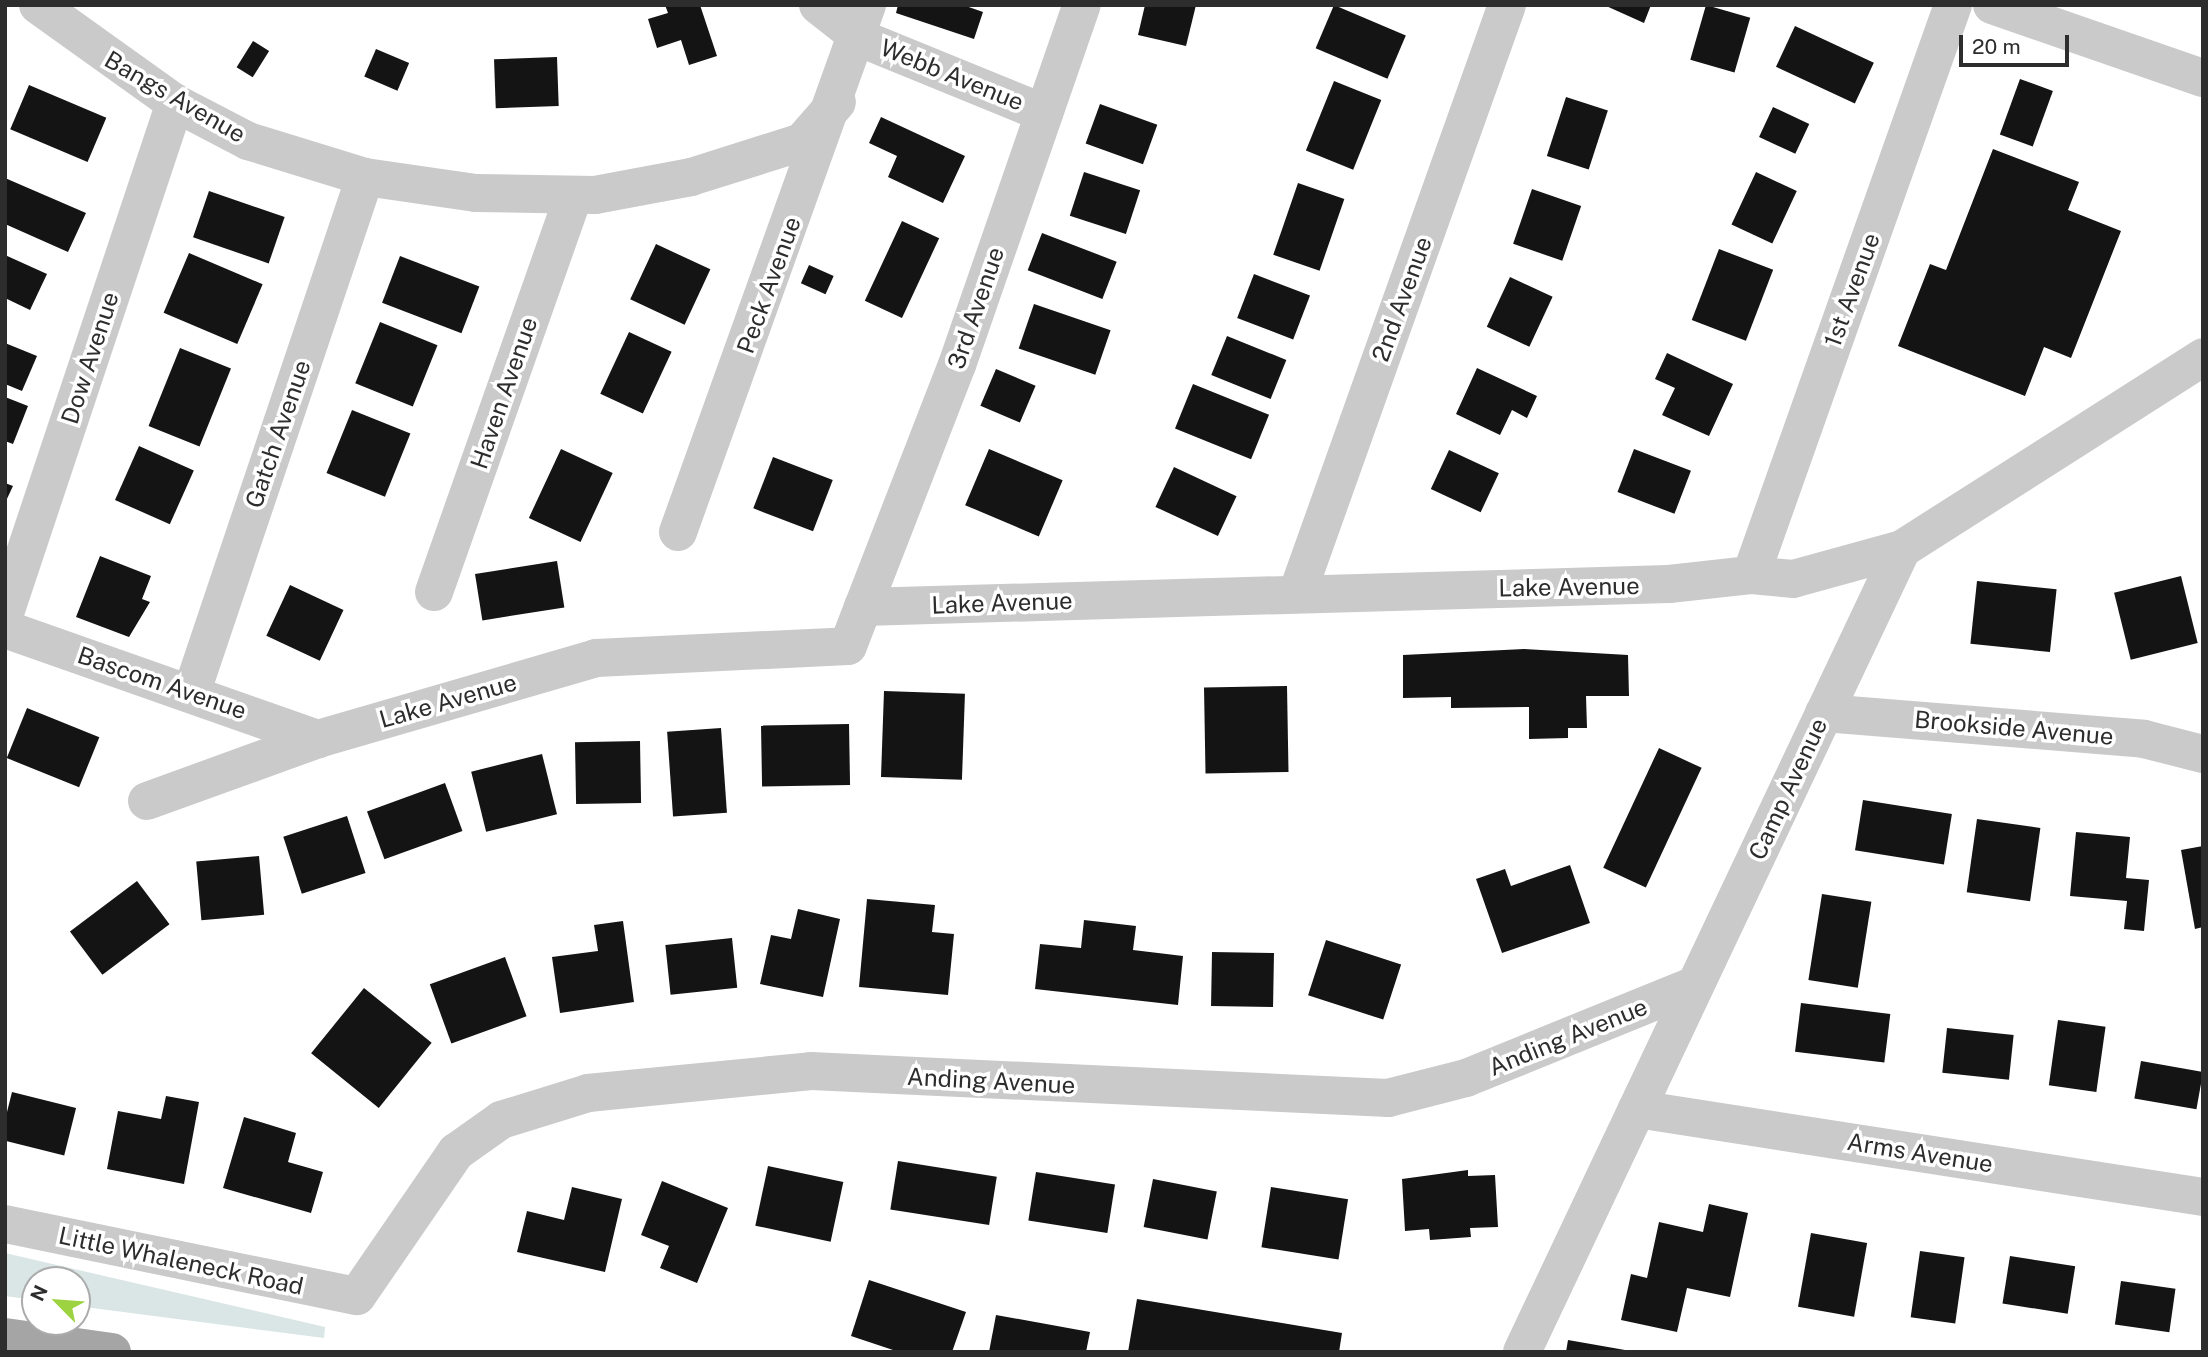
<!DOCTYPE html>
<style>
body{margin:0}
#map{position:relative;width:2208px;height:1357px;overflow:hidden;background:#fff;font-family:"Public Sans",sans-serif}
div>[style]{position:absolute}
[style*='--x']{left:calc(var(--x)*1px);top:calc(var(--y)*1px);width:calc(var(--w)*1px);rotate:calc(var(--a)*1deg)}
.green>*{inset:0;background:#d9e6e5}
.building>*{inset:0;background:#141414;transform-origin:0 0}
.minor>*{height:38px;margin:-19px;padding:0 19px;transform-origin:19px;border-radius:19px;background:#cacaca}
.major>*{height:38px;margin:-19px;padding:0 19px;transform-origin:19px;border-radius:19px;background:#a5a5a5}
span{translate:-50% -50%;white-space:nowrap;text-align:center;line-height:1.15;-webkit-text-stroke:7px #fff;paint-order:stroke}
.street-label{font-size:24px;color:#2d2d2d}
.frame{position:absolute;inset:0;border:7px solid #2d2d2d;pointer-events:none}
.north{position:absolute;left:21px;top:1266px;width:70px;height:70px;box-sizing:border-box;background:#fff;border:2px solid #ababab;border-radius:50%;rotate:295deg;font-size:19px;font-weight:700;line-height:28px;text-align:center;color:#2d2d2d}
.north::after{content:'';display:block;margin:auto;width:24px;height:32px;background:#9dd341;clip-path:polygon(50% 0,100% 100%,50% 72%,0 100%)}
.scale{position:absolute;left:1959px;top:35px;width:110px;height:32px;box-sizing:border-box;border:4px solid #2d2d2d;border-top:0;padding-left:9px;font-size:21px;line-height:24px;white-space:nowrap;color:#2d2d2d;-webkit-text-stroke:5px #fff;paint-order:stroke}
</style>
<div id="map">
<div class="green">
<div style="clip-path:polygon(5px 1253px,325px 1327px,324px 1338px,77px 1306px,77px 1280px,35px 1280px,35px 1300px,5px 1296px)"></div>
</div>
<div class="building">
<div style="clip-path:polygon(665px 5px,700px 5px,717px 56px,689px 65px,681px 40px,657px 48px,648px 19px,668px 13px)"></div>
<div style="clip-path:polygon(898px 5px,963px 5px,983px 12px,974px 39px,896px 13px)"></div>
<div style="clip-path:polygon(1145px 5px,1196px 5px,1186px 46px,1138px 35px)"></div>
<div style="left:1334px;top:5px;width:78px;height:47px;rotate:23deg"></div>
<div style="clip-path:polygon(1604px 5px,1651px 5px,1644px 23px)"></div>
<div style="left:1706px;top:5px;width:46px;height:57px;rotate:16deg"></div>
<div style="left:1795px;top:26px;width:87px;height:45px;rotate:25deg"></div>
<div style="left:253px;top:41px;width:19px;height:31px;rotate:32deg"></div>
<div style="left:376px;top:49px;width:36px;height:30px;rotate:23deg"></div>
<div style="left:557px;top:57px;width:49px;height:63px;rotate:88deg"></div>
<div style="left:2020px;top:79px;width:35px;height:59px;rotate:20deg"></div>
<div style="left:1334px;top:81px;width:51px;height:75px;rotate:22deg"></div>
<div style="left:29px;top:85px;width:84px;height:48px;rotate:23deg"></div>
<div style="left:1566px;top:97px;width:44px;height:62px;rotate:18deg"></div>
<div style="left:1100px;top:104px;width:61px;height:42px;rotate:20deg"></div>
<div style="left:1773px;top:107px;width:40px;height:33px;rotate:25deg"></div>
<div style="clip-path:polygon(881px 117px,965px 156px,943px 203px,888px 177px,897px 156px,869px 143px)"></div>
<div style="clip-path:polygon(1993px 149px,2079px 182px,2068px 210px,2121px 231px,2071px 358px,2044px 347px,2025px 396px,1898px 346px,1930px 264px,1946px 270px)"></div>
<div style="left:1084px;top:172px;width:59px;height:46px;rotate:18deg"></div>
<div style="left:1756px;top:172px;width:45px;height:58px;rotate:25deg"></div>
<div style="clip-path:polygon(5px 178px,86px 213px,68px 252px,5px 224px)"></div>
<div style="left:1298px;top:183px;width:49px;height:76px;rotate:19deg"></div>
<div style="left:1532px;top:189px;width:52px;height:58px;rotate:19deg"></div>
<div style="left:209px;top:191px;width:80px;height:49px;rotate:19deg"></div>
<div style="left:902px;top:221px;width:41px;height:88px;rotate:25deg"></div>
<div style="left:1042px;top:233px;width:80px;height:40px;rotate:21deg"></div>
<div style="left:656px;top:244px;width:60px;height:61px;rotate:25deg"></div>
<div style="left:1719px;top:249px;width:58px;height:76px;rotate:21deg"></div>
<div style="left:189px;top:253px;width:80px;height:65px;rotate:23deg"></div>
<div style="clip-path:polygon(5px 255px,47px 274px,30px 310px,5px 298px)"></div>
<div style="left:400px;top:256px;width:85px;height:50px;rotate:21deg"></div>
<div style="left:809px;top:265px;width:27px;height:20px;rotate:24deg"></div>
<div style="left:1254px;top:274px;width:60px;height:47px;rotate:21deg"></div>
<div style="left:1510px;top:277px;width:47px;height:55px;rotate:25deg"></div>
<div style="left:1034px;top:304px;width:81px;height:47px;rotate:19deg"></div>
<div style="left:380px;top:322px;width:62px;height:66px;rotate:22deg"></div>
<div style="left:629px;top:332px;width:47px;height:68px;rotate:25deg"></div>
<div style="left:1227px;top:336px;width:64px;height:42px;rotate:22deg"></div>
<div style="clip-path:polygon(5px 343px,37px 356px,22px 391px,5px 384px)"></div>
<div style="left:180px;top:348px;width:55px;height:84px;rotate:22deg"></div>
<div style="clip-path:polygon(1667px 353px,1733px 384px,1709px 436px,1662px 415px,1675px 388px,1655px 379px)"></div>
<div style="clip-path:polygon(1477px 368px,1537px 396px,1527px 418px,1512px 410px,1500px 435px,1456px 414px)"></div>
<div style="left:996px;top:369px;width:43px;height:40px;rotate:23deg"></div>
<div style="left:1193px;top:384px;width:82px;height:48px;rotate:22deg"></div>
<div style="clip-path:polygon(5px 397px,28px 406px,13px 444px,5px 441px)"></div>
<div style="left:352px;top:410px;width:63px;height:68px;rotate:22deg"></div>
<div style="left:139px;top:446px;width:60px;height:59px;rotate:24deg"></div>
<div style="left:561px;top:449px;width:57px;height:76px;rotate:25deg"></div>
<div style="left:989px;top:449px;width:80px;height:61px;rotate:23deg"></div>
<div style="left:1634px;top:449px;width:61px;height:46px;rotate:21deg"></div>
<div style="left:1449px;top:450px;width:55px;height:43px;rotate:25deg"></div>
<div style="left:773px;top:457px;width:64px;height:55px;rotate:21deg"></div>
<div style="left:1174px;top:467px;width:69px;height:44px;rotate:25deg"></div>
<div style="clip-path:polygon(5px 483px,13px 486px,5px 503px)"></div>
<div style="clip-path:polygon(100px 556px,151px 576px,142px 599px,150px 602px,129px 637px,76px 617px)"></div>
<div style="left:557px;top:561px;width:47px;height:83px;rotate:81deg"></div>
<div style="left:2181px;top:576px;width:69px;height:69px;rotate:76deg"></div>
<div style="left:1977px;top:581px;width:80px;height:63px;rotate:6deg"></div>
<div style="left:290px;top:585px;width:59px;height:56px;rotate:25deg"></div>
<div style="clip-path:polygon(1524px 649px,1628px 655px,1629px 696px,1586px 696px,1587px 728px,1568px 728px,1568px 738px,1529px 739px,1529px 707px,1451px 708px,1451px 697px,1403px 698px,1403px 655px)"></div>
<div style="left:1287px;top:686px;width:86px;height:83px;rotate:89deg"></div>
<div style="left:884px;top:691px;width:81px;height:86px;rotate:2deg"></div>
<div style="left:27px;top:708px;width:78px;height:54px;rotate:22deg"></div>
<div style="left:849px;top:724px;width:61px;height:88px;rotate:89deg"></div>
<div style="left:721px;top:728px;width:85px;height:54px;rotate:86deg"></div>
<div style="left:640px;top:741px;width:62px;height:65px;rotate:89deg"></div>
<div style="left:1659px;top:748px;width:47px;height:132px;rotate:25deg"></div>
<div style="left:542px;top:754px;width:62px;height:73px;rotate:76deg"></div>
<div style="left:445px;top:783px;width:51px;height:83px;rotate:70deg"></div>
<div style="left:1863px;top:800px;width:90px;height:51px;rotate:9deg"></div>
<div style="left:347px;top:816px;width:60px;height:67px;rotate:72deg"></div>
<div style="left:1977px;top:819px;width:64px;height:74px;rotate:8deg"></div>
<div style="clip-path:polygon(2076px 832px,2130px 837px,2126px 878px,2149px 880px,2144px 931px,2124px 929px,2127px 901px,2070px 896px)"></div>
<div style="clip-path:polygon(2203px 846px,2203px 927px,2195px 929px,2181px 850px)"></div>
<div style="left:259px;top:856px;width:59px;height:63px;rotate:85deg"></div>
<div style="clip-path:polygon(1570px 865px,1590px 923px,1502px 953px,1476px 879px,1505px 869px,1511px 886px)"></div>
<div style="left:137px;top:881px;width:54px;height:84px;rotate:53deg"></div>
<div style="left:1822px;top:894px;width:50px;height:87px;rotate:9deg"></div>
<div style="clip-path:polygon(867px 899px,935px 905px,932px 932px,954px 934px,948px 995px,859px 987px)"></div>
<div style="clip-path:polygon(798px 909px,840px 919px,823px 997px,760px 984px,771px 935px,791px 939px)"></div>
<div style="clip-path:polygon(1084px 920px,1136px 926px,1133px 950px,1183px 956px,1178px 1005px,1035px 989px,1040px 944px,1081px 948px)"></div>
<div style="clip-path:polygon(623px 921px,634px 1002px,560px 1013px,552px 957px,598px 951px,594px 925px)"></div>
<div style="left:732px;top:938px;width:50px;height:67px;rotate:84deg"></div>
<div style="left:1326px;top:940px;width:79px;height:58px;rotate:18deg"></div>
<div style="left:1212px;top:952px;width:62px;height:54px;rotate:1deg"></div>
<div style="left:505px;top:957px;width:63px;height:80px;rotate:70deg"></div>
<div style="left:364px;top:988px;width:87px;height:84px;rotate:39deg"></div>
<div style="left:1801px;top:1003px;width:90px;height:49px;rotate:7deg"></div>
<div style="left:2058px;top:1020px;width:48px;height:66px;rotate:8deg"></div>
<div style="left:1947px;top:1028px;width:67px;height:45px;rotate:6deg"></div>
<div style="left:2141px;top:1061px;width:63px;height:38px;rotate:10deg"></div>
<div style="left:12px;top:1092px;width:66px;height:49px;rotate:14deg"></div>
<div style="clip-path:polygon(166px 1096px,199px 1102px,184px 1184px,107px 1169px,118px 1111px,161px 1119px)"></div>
<div style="clip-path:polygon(244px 1117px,296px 1133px,288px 1162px,323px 1172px,311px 1213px,223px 1188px)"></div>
<div style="left:898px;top:1161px;width:100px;height:49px;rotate:9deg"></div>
<div style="left:768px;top:1166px;width:77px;height:61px;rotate:12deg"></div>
<div style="clip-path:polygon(1468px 1170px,1468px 1176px,1495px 1175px,1498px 1227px,1470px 1228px,1471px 1237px,1430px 1240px,1429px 1229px,1405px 1231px,1402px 1179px)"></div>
<div style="left:1036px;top:1172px;width:80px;height:49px;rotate:9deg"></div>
<div style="left:1153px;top:1179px;width:65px;height:49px;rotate:11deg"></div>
<div style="clip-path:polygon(662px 1181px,728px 1208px,697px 1283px,660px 1268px,669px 1246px,641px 1235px)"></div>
<div style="clip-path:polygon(572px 1187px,622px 1199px,605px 1272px,517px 1252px,527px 1211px,564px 1220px)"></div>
<div style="left:1271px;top:1187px;width:78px;height:61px;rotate:9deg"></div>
<div style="clip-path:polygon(1709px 1204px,1748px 1213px,1730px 1297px,1687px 1288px,1677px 1332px,1621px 1320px,1631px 1274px,1647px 1278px,1659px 1222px,1703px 1232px)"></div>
<div style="left:1811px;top:1233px;width:57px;height:75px;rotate:10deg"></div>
<div style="left:1920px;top:1251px;width:45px;height:67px;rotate:8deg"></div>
<div style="left:2010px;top:1256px;width:66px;height:48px;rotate:9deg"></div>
<div style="clip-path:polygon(869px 1280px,966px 1312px,952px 1352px,899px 1352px,851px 1336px)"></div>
<div style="left:2121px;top:1281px;width:55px;height:44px;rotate:8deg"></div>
<div style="clip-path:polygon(1137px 1299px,1342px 1333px,1339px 1352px,1128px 1352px)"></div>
<div style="clip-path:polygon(996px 1315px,1090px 1332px,1086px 1352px,989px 1352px)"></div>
<div style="clip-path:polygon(1568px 1340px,1625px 1350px,1625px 1352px,1566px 1352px)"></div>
</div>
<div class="minor">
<div style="--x:38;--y:5;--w:168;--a:35.6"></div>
<div style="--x:175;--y:103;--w:82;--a:27.5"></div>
<div style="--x:248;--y:141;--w:122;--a:17.1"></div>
<div style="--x:365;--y:177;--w:112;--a:8.2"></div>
<div style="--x:476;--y:193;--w:119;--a:1"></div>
<div style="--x:595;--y:195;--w:98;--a:-10.6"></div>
<div style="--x:691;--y:177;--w:116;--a:-17.5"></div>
<div style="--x:802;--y:142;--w:53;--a:-48.8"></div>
<div style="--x:818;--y:5;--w:53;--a:38.2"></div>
<div style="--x:860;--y:38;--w:199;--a:22.2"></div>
<div style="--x:1992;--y:5;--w:223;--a:19.1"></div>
<div style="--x:678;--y:532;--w:560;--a:-70.27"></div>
<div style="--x:1751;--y:575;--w:605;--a:-70.49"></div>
<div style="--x:434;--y:592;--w:421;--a:-70.6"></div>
<div style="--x:1297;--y:594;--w:625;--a:-70.38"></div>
<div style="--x:863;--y:607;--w:260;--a:-68.8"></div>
<div style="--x:957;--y:365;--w:381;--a:-70.9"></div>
<div style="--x:5;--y:613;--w:538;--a:-71.57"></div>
<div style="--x:5;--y:629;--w:332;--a:19.4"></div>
<div style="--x:192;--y:691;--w:542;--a:-71.4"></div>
<div style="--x:1824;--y:713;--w:321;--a:4.6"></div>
<div style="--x:2144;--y:739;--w:61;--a:14.3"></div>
<div style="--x:147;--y:801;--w:182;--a:-19.9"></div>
<div style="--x:318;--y:739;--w:290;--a:-16.2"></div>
<div style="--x:596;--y:658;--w:252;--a:-2.7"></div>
<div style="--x:848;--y:646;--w:42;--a:-69"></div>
<div style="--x:863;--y:607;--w:806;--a:-1.63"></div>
<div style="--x:1669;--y:584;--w:82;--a:-6.3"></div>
<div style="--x:1751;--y:575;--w:42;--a:5.4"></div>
<div style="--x:1793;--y:579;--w:113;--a:-15.4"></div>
<div style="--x:1637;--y:1109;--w:573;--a:8.84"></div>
<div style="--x:5;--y:1224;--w:359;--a:11.6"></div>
<div style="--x:357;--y:1296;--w:175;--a:-55.5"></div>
<div style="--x:456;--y:1152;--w:55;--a:-35.4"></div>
<div style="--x:501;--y:1120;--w:91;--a:-17.2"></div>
<div style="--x:588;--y:1093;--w:224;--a:-5.6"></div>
<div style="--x:811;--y:1071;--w:578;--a:2.68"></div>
<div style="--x:1388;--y:1098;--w:81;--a:-14.4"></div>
<div style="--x:1466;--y:1078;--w:247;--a:-22.1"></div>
<div style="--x:1522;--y:1352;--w:888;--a:-64.68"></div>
<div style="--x:1902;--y:549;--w:357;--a:-32.5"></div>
</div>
<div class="major">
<div style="--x:5;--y:1337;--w:108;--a:8"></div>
</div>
<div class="street-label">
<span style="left:952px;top:75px;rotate:22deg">Webb Avenue</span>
<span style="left:175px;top:97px;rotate:30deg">Bangs Avenue</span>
<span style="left:769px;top:285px;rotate:-70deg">Peck Avenue</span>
<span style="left:1852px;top:290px;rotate:-70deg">1st Avenue</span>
<span style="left:1402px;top:299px;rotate:-70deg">2nd Avenue</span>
<span style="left:976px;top:308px;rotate:-71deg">3rd Avenue</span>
<span style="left:90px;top:358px;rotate:-72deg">Dow Avenue</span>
<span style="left:504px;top:393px;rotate:-71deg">Haven Avenue</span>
<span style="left:278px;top:434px;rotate:-71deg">Gatch Avenue</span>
<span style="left:1569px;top:587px;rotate:-1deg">Lake Avenue</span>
<span style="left:1002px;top:603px;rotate:-2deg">Lake Avenue</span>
<span style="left:162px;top:683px;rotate:19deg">Bascom Avenue</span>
<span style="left:448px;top:701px;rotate:-16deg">Lake Avenue</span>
<span style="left:2014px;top:728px;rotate:5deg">Brookside Avenue</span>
<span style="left:1788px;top:789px;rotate:-65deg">Camp Avenue</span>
<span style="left:1568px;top:1037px;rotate:-22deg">Anding Avenue</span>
<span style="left:991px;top:1081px;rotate:3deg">Anding Avenue</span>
<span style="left:1920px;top:1153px;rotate:9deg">Arms Avenue</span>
<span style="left:181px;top:1261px;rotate:12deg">Little Whaleneck Road</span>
</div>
<div class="frame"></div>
<div class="north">N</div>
<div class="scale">20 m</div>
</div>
